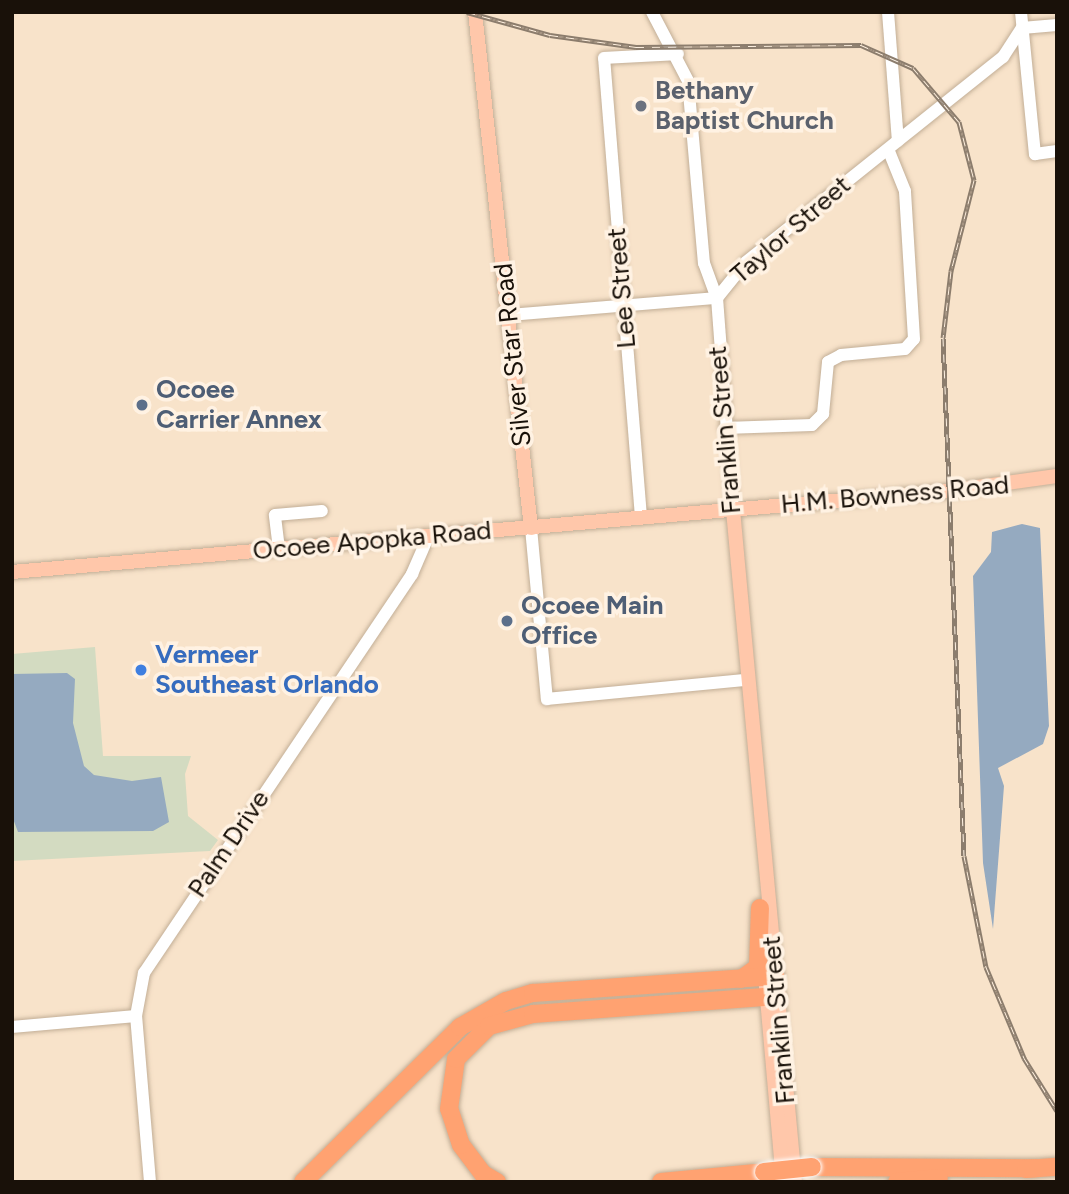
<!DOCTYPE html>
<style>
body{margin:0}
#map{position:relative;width:1069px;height:1194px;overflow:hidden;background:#f8e3ca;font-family:Figtree,sans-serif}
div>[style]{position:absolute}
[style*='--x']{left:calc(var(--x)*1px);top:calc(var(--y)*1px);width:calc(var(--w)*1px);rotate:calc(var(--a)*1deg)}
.green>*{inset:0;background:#d3dbc1}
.water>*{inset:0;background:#95aac0}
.roads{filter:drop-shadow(0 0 2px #c2ae96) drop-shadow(0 0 2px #c2ae96)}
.minor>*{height:12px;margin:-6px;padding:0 6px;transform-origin:6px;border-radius:6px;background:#fff}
.major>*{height:14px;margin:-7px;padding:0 7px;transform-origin:7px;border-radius:7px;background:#ffc7aa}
.highway>*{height:18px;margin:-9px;padding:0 9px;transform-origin:9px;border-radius:9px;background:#ffa271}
.rail>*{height:5px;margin-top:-2.5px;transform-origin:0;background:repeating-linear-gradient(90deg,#fff2e3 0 8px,#8c7d6d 0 16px);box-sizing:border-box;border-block:2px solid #8c7d6d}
.bridges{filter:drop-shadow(0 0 2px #fff) drop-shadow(0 0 2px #fff)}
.highway-bridge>*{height:18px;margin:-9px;padding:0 9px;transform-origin:9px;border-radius:9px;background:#ffa271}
.dots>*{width:19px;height:19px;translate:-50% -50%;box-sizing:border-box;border:4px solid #fff2e3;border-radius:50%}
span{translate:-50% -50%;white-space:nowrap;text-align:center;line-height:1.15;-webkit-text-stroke:7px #fff2e3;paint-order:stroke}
.worship-label{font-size:26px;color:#5b616d;font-weight:700}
.left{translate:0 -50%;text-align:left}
.street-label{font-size:26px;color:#191109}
.service-label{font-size:26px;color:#4e5e75;font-weight:700}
.shop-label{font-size:26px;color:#366cbe;font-weight:700}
.frame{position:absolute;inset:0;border:14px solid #191109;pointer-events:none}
</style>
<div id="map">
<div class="green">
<div style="clip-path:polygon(95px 647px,103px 756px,191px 756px,185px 774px,188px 816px,218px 840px,210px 851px,12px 861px,12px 654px)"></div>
</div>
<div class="water">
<div style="clip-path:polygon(1022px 524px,1040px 528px,1049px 726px,1043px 744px,998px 768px,1004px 786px,993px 929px,983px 863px,973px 576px,991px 552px,992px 532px)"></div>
<div style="clip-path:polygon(67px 673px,75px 679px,73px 723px,84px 766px,94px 775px,132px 781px,161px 777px,169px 822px,153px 831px,18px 832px,12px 816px,12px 674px)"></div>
</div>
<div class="roads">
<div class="minor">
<div style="--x:652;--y:12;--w:78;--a:62.4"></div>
<div style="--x:688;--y:81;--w:183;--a:85"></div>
<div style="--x:704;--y:263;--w:37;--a:70"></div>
<div style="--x:717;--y:298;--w:213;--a:85.7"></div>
<div style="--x:888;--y:12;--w:129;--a:85.6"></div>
<div style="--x:1021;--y:12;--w:143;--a:84.4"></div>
<div style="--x:1035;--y:154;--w:22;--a:-8"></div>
<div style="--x:1022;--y:28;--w:35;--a:-5"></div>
<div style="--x:509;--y:315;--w:209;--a:-4.7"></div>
<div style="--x:717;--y:298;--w:46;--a:-51.1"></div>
<div style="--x:746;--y:262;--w:329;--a:-38.6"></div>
<div style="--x:1003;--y:57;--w:35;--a:-57"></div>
<div style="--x:725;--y:428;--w:87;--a:-2"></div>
<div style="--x:812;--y:425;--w:16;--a:-45"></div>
<div style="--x:823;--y:414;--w:52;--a:-84.5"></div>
<div style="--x:828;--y:362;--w:15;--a:-28"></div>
<div style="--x:841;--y:355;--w:64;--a:-5.4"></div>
<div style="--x:905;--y:349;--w:13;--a:-48"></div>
<div style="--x:914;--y:339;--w:148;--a:-93.5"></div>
<div style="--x:905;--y:191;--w:45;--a:-112"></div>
<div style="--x:641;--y:517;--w:460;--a:-94.6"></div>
<div style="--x:604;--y:58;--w:74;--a:-3.1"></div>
<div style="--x:531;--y:528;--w:172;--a:84.7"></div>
<div style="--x:547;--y:699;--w:200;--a:-5.5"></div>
<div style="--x:279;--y:549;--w:34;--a:-97"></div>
<div style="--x:275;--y:515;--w:47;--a:-4.9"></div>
<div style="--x:12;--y:1027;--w:124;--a:-5.1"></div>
<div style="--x:150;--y:1182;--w:167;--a:-94.8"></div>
<div style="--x:136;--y:1016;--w:44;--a:-79.5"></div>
<div style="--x:144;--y:973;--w:481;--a:-56.1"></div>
<div style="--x:412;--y:574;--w:40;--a:-66.6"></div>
</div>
<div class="major">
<div style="--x:475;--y:12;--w:519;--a:83.81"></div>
<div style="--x:733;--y:510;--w:675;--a:84.73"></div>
<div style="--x:12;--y:572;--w:940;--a:-4.94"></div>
<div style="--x:949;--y:491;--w:109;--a:-7.9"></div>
<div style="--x:766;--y:987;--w:196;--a:85"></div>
</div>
<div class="highway">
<div style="--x:741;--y:979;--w:21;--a:-35"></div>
<div style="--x:758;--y:967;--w:59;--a:-88.1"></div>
<div style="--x:812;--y:1167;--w:224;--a:0.3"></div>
<div style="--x:1026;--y:1169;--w:31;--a:-4"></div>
<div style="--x:303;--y:1182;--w:221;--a:-44.6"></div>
<div style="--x:460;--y:1027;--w:53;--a:-29.5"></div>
<div style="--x:506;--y:1001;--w:28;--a:-17"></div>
<div style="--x:533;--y:993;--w:243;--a:-4"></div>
<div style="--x:497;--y:1182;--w:16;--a:-150"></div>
<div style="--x:483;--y:1174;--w:36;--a:-127"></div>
<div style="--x:461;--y:1145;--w:38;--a:-108"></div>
<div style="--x:449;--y:1109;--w:50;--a:-82"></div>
<div style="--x:456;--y:1059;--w:47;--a:-45"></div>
<div style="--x:489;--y:1026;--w:46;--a:-15.3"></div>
<div style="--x:533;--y:1014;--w:245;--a:-4.2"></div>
<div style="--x:661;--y:1182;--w:103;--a:-5.5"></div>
<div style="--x:897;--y:1182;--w:42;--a:-5.4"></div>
</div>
</div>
<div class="rail">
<div style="--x:467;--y:12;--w:86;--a:15.5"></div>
<div style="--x:550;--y:35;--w:87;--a:7.9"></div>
<div style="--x:636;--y:47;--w:225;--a:-0.5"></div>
<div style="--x:861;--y:45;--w:57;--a:23.9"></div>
<div style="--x:913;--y:68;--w:71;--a:49.6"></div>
<div style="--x:959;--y:122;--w:60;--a:75.5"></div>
<div style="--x:974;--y:180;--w:94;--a:104.2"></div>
<div style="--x:951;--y:271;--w:67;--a:96.8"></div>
<div style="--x:943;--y:338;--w:518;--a:87.68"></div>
<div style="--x:964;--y:856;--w:113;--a:78.8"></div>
<div style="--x:986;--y:967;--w:99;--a:67.3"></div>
<div style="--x:1024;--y:1058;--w:62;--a:58.1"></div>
</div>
<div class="bridges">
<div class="highway-bridge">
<div style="--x:764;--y:1172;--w:48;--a:-5.9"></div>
</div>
</div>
<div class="dots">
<div style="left:641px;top:106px;background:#6b7280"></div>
<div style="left:142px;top:405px;background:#5c6f8a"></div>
<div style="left:507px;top:621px;background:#5c6f8a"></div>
<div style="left:141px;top:670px;background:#3f7fe0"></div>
</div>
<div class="worship-label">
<span class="left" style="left:655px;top:106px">Bethany<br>Baptist Church</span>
</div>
<div class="street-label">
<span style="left:791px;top:230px;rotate:-41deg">Taylor Street</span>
<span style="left:622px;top:288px;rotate:-95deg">Lee Street</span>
<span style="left:513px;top:355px;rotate:-96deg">Silver Star Road</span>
<span style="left:725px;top:430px;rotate:-95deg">Franklin Street</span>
<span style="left:895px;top:495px;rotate:-5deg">H.M. Bowness Road</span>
<span style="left:372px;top:541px;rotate:-5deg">Ocoee Apopka Road</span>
<span style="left:229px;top:844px;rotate:-56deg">Palm Drive</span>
<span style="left:779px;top:1020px;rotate:-95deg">Franklin Street</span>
</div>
<div class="service-label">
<span class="left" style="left:156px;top:405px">Ocoee<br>Carrier Annex</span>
<span class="left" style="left:521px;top:621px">Ocoee Main<br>Office</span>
</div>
<div class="shop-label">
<span class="left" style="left:155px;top:670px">Vermeer<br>Southeast Orlando</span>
</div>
<div class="frame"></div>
</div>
